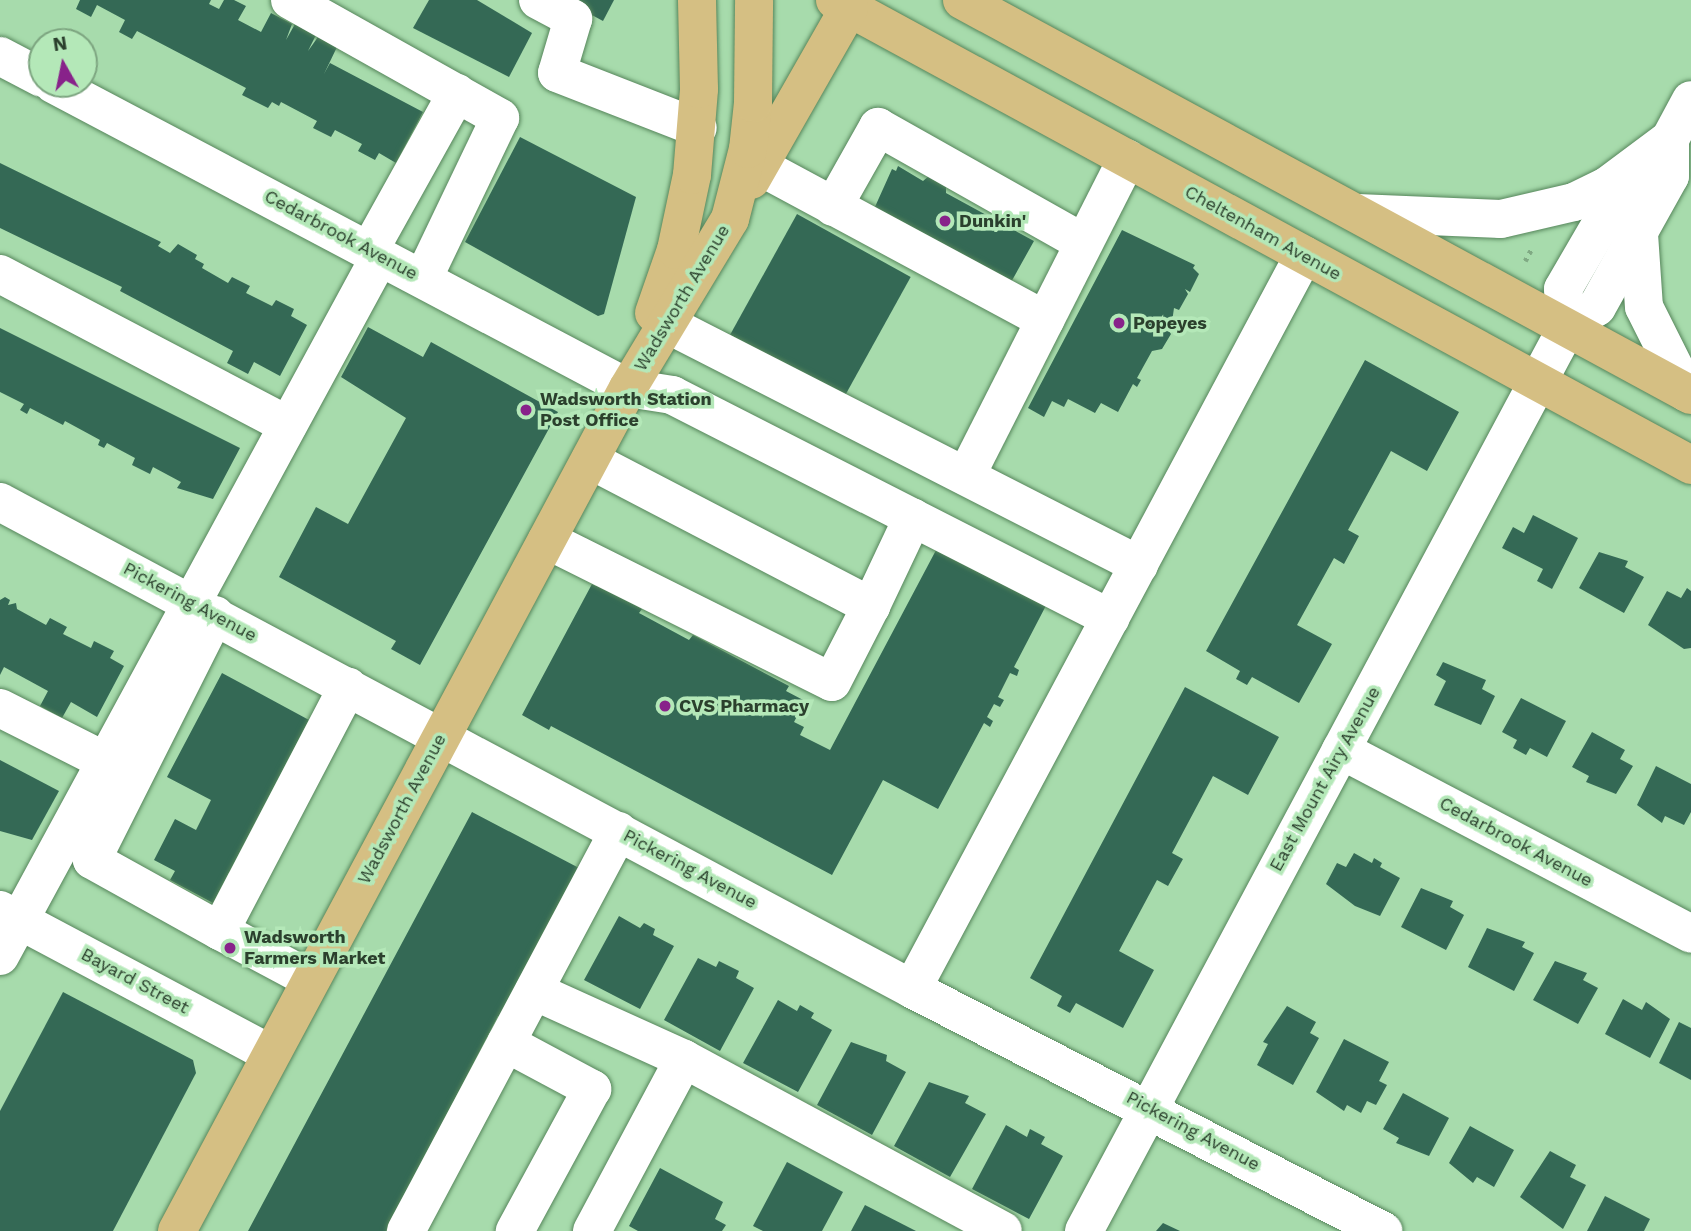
<!DOCTYPE html>
<style>
body{margin:0}
#map{position:relative;width:1691px;height:1231px;overflow:hidden;background:#a7dbac;font-family:"Work Sans",sans-serif}
div>[style]{position:absolute}
[style*='--x']{left:calc(var(--x)*1px);top:calc(var(--y)*1px);width:calc(var(--w)*1px);rotate:calc(var(--a)*1deg)}
.building>*{inset:0;background:#346955;transform-origin:0 0}
.path>*{height:4.5px;margin-top:-2.25px;transform-origin:0;background:repeating-linear-gradient(90deg,#80aa84 0 3.5px,transparent 0 8.5px)}
.roads{filter:drop-shadow(0 0 2px #56865b) drop-shadow(0 0 2px #56865b)}
.minor>*{height:38px;margin:-19px;padding:0 19px;transform-origin:19px;border-radius:19px;background:#fff}
.major>*{height:38px;margin:-19px;padding:0 19px;transform-origin:19px;border-radius:19px;background:#d5bf83}
.dots>*{width:19px;height:19px;translate:-50% -50%;box-sizing:border-box;border:4px solid #b4e8b8;border-radius:50%}
span{translate:-50% -50%;white-space:nowrap;text-align:center;line-height:1.15;-webkit-text-stroke:7px #b4e8b8;paint-order:stroke}
.poi-label{font-size:18px;color:#2b402d;font-weight:700}
.left{translate:0 -50%;text-align:left}
.street-label{font-size:18px;color:#2b402d}
.north{position:absolute;left:28px;top:28px;width:70px;height:70px;box-sizing:border-box;background:#b4e8b8;border:2px solid #7da580;border-radius:50%;rotate:351deg;font-size:19px;font-weight:700;line-height:28px;text-align:center;color:#2b402d}
.north::after{content:'';display:block;margin:auto;width:24px;height:32px;background:#88228a;clip-path:polygon(50% 0,100% 100%,50% 72%,0 100%)}
</style>
<div id="map">
<div class="building">
<div style="clip-path:polygon(80px 0,211px 0,209px 4px,219px 9px,224px 0,234px 0,246px 6px,238px 20px,261px 32px,271px 13px,292px 24px,286px 40px,295px 24px,316px 35px,308px 51px,318px 37px,337px 47px,324px 74px,330px 63px,423px 112px,396px 163px,379px 153px,375px 160px,358px 151px,362px 144px,335px 130px,331px 137px,313px 128px,317px 121px,281px 102px,279px 106px,272px 102px,268px 108px,242px 95px,246px 88px,137px 31px,132px 39px,119px 32px,125px 20px,97px 5px,91px 17px,76px 9px)"></div>
<div style="clip-path:polygon(429px 0,477px 0,532px 33px,509px 77px,413px 28px)"></div>
<div style="clip-path:polygon(564px 0,614px 0,603px 21px)"></div>
<div style="clip-path:polygon(520px 137px,636px 197px,604px 314px,598px 316px,465px 242px)"></div>
<div style="clip-path:polygon(0 163px,161px 242px,158px 246px,170px 253px,178px 244px,197px 255px,195px 259px,204px 264px,202px 268px,228px 283px,232px 277px,250px 286px,246px 293px,272px 306px,276px 300px,294px 309px,291px 316px,307px 325px,280px 376px,254px 362px,248px 374px,227px 363px,233px 351px,120px 291px,122px 287px,0 228px)"></div>
<div style="clip-path:polygon(898px 166px,923px 181px,929px 176px,946px 184px,946px 193px,1034px 241px,1010px 284px,874px 209px,892px 169px,896px 171px)"></div>
<div style="left:797px;top:214px;width:130px;height:138px;rotate:29deg"></div>
<div style="clip-path:polygon(1122px 230px,1195px 265px,1193px 268px,1199px 274px,1190px 292px,1185px 289px,1188px 294px,1179px 310px,1174px 308px,1172px 322px,1167px 320px,1165px 325px,1171px 334px,1162px 349px,1152px 351px,1137px 378px,1141px 380px,1137px 387px,1133px 384px,1118px 412px,1101px 403px,1095px 413px,1068px 399px,1064px 407px,1052px 401px,1044px 417px,1028px 408px)"></div>
<div style="clip-path:polygon(368px 327px,423px 357px,431px 342px,558px 412px,420px 665px,391px 649px,396px 641px,279px 577px,316px 507px,348px 524px,406px 418px,341px 377px)"></div>
<div style="clip-path:polygon(0 328px,240px 448px,213px 499px,177px 488px,181px 482px,153px 467px,150px 474px,132px 465px,135px 458px,107px 443px,104px 448px,98px 445px,100px 440px,65px 421px,63px 425px,30px 408px,27px 414px,20px 410px,24px 404px,0 392px)"></div>
<div style="clip-path:polygon(1365px 360px,1459px 412px,1427px 471px,1391px 451px,1348px 530px,1359px 536px,1344px 564px,1334px 558px,1297px 625px,1332px 644px,1299px 703px,1252px 677px,1247px 685px,1236px 679px,1240px 671px,1206px 651px)"></div>
<div style="clip-path:polygon(1533px 515px,1578px 538px,1552px 589px,1537px 581px,1543px 569px,1502px 548px,1513px 527px,1524px 533px)"></div>
<div style="clip-path:polygon(943px 537px,1052px 594px,1014px 667px,1019px 670px,1017px 676px,1010px 673px,998px 697px,1004px 700px,1000px 707px,994px 704px,987px 717px,993px 721px,990px 727px,984px 723px,938px 809px,883px 780px,832px 875px,551px 726px,549px 730px,522px 715px,592px 584px,596px 586px,599px 581px,642px 609px,639px 613px,689px 640px,693px 635px,789px 686px,786px 691px,805px 701px,794px 722px,804px 727px,800px 735px,830px 750px)"></div>
<div style="clip-path:polygon(1599px 552px,1628px 561px,1625px 567px,1644px 577px,1624px 613px,1579px 588px)"></div>
<div style="clip-path:polygon(1687px 588px,1691px 591px,1691px 648px,1684px 649px,1648px 625px,1667px 591px,1681px 598px)"></div>
<div style="clip-path:polygon(5px 597px,10px 600px,8px 605px,16px 603px,17px 609px,46px 625px,50px 618px,67px 627px,63px 634px,91px 648px,94px 641px,114px 651px,110px 658px,124px 666px,97px 717px,71px 702px,62px 718px,40px 706px,48px 691px,4px 667px,0 675px,0 600px)"></div>
<div style="clip-path:polygon(1443px 662px,1486px 680px,1482px 689px,1495px 696px,1481px 725px,1434px 705px,1446px 681px,1436px 675px)"></div>
<div style="clip-path:polygon(222px 673px,309px 720px,213px 903px,170px 880px,175px 871px,154px 860px,175px 819px,196px 830px,211px 800px,167px 777px)"></div>
<div style="clip-path:polygon(1185px 687px,1279px 737px,1248px 795px,1213px 776px,1172px 853px,1183px 859px,1168px 886px,1157px 880px,1119px 951px,1154px 970px,1123px 1028px,1076px 1003px,1070px 1013px,1057px 1006px,1062px 996px,1030px 978px)"></div>
<div style="clip-path:polygon(1521px 698px,1566px 721px,1547px 757px,1530px 748px,1526px 755px,1513px 748px,1517px 740px,1502px 732px)"></div>
<div style="clip-path:polygon(1592px 732px,1625px 750px,1620px 759px,1633px 766px,1616px 794px,1586px 782px,1589px 776px,1572px 767px)"></div>
<div style="clip-path:polygon(0 760px,59px 791px,32px 840px,0 831px)"></div>
<div style="clip-path:polygon(1656px 766px,1691px 784px,1691px 812px,1684px 825px,1665px 816px,1662px 823px,1637px 805px)"></div>
<div style="clip-path:polygon(472px 812px,579px 868px,506px 1020px,498px 1016px,386px 1231px,248px 1231px)"></div>
<div style="clip-path:polygon(1354px 853px,1372px 863px,1374px 858px,1382px 863px,1380px 867px,1400px 878px,1380px 916px,1355px 906px,1326px 884px,1337px 863px,1346px 867px)"></div>
<div style="clip-path:polygon(1421px 888px,1453px 901px,1450px 907px,1464px 915px,1446px 950px,1401px 927px)"></div>
<div style="clip-path:polygon(619px 916px,640px 928px,644px 923px,655px 929px,653px 935px,674px 946px,640px 1009px,584px 980px)"></div>
<div style="clip-path:polygon(1487px 928px,1525px 942px,1522px 947px,1534px 953px,1514px 991px,1468px 967px)"></div>
<div style="clip-path:polygon(698px 958px,716px 967px,719px 961px,739px 971px,736px 978px,754px 988px,720px 1051px,664px 1020px)"></div>
<div style="clip-path:polygon(1555px 961px,1587px 973px,1583px 980px,1598px 988px,1578px 1024px,1533px 1000px)"></div>
<div style="clip-path:polygon(63px 992px,193px 1060px,196px 1073px,113px 1231px,0 1231px,0 1111px)"></div>
<div style="clip-path:polygon(1623px 999px,1642px 1010px,1646px 1002px,1670px 1019px,1650px 1058px,1605px 1034px)"></div>
<div style="clip-path:polygon(778px 1000px,797px 1011px,800px 1005px,814px 1013px,811px 1018px,832px 1030px,798px 1092px,743px 1063px)"></div>
<div style="clip-path:polygon(1287px 1006px,1316px 1022px,1310px 1033px,1319px 1038px,1293px 1085px,1257px 1065px,1268px 1044px,1263px 1042px)"></div>
<div style="clip-path:polygon(1679px 1022px,1691px 1028px,1691px 1080px,1659px 1063px)"></div>
<div style="clip-path:polygon(1344px 1039px,1389px 1062px,1379px 1081px,1387px 1085px,1376px 1105px,1367px 1101px,1361px 1113px,1347px 1105px,1344px 1111px,1316px 1092px)"></div>
<div style="clip-path:polygon(851px 1042px,887px 1055px,886px 1061px,906px 1072px,872px 1135px,817px 1105px)"></div>
<div style="clip-path:polygon(929px 1082px,969px 1096px,965px 1103px,986px 1114px,950px 1177px,894px 1146px)"></div>
<div style="clip-path:polygon(1403px 1093px,1449px 1118px,1429px 1156px,1396px 1143px,1399px 1138px,1383px 1129px)"></div>
<div style="clip-path:polygon(1006px 1125px,1027px 1137px,1030px 1129px,1045px 1137px,1041px 1144px,1063px 1156px,1029px 1219px,972px 1189px)"></div>
<div style="clip-path:polygon(1470px 1126px,1514px 1150px,1494px 1187px,1477px 1177px,1473px 1183px,1449px 1163px)"></div>
<div style="clip-path:polygon(1550px 1151px,1576px 1165px,1570px 1177px,1586px 1185px,1563px 1229px,1520px 1197px)"></div>
<div style="clip-path:polygon(787px 1162px,843px 1192px,822px 1231px,763px 1231px,753px 1226px)"></div>
<div style="clip-path:polygon(660px 1168px,723px 1202px,715px 1219px,726px 1225px,722px 1231px,638px 1231px,629px 1226px)"></div>
<div style="clip-path:polygon(1605px 1196px,1650px 1219px,1644px 1231px,1587px 1231px)"></div>
<div style="clip-path:polygon(865px 1205px,916px 1231px,851px 1231px)"></div>
<div style="clip-path:polygon(1163px 1223px,1180px 1231px,1156px 1231px)"></div>
</div>
<div class="path">
<div style="--x:1525;--y:261;--w:15;--a:-62"></div>
</div>
<div class="roads">
<div class="minor">
<div style="--x:290;--y:0;--w:241;--a:29.3"></div>
<div style="--x:500;--y:118;--w:178;--a:115.6"></div>
<div style="--x:538;--y:0;--w:40;--a:28"></div>
<div style="--x:573;--y:19;--w:56;--a:106.5"></div>
<div style="--x:557;--y:73;--w:151;--a:21.3"></div>
<div style="--x:0;--y:56;--w:47;--a:27.6"></div>
<div style="--x:53;--y:84;--w:650;--a:27.87"></div>
<div style="--x:628;--y:388;--w:45;--a:9"></div>
<div style="--x:672;--y:395;--w:492;--a:27"></div>
<div style="--x:759;--y:166;--w:325;--a:28.3"></div>
<div style="--x:833;--y:207;--w:92;--a:-60.6"></div>
<div style="--x:878;--y:127;--w:236;--a:29.4"></div>
<div style="--x:1357;--y:213;--w:144;--a:2.4"></div>
<div style="--x:1501;--y:219;--w:75;--a:-13.1"></div>
<div style="--x:1574;--y:202;--w:37;--a:-26"></div>
<div style="--x:1607;--y:186;--w:79;--a:-36.7"></div>
<div style="--x:1670;--y:139;--w:44;--a:-61.7"></div>
<div style="--x:1639;--y:234;--w:73;--a:86.1"></div>
<div style="--x:1644;--y:307;--w:96;--a:63.4"></div>
<div style="--x:369;--y:251;--w:181;--a:-60.9"></div>
<div style="--x:0;--y:274;--w:325;--a:27.7"></div>
<div style="--x:667;--y:324;--w:530;--a:27.05"></div>
<div style="--x:1567;--y:327;--w:38;--a:-96"></div>
<div style="--x:1563;--y:289;--w:135;--a:-59.8"></div>
<div style="--x:590;--y:460;--w:317;--a:27.5"></div>
<div style="--x:871;--y:606;--w:98;--a:-64.7"></div>
<div style="--x:966;--y:476;--w:356;--a:-63.1"></div>
<div style="--x:0;--y:502;--w:1034;--a:28.1"></div>
<div style="--x:912;--y:989;--w:530;--a:27.19"></div>
<div style="--x:547;--y:540;--w:318;--a:26.5"></div>
<div style="--x:832;--y:682;--w:85;--a:-62.8"></div>
<div style="--x:215;--y:615;--w:274;--a:116.7"></div>
<div style="--x:92;--y:860;--w:146;--a:29"></div>
<div style="--x:0;--y:708;--w:118;--a:26.8"></div>
<div style="--x:1341;--y:750;--w:395;--a:27.7"></div>
<div style="--x:0;--y:910;--w:305;--a:28"></div>
<div style="--x:0;--y:956;--w:796;--a:-61.5"></div>
<div style="--x:310;--y:979;--w:102;--a:-151.9"></div>
<div style="--x:220;--y:931;--w:276;--a:-62.4"></div>
<div style="--x:912;--y:989;--w:832;--a:-61.9"></div>
<div style="--x:534;--y:991;--w:165;--a:24.4"></div>
<div style="--x:506;--y:1043;--w:98;--a:28.1"></div>
<div style="--x:592;--y:1089;--w:162;--a:118.5"></div>
<div style="--x:406;--y:1231;--w:453;--a:-62"></div>
<div style="--x:592;--y:1231;--w:195;--a:-61.9"></div>
<div style="--x:684;--y:1059;--w:362;--a:28.3"></div>
<div style="--x:1084;--y:1231;--w:1025;--a:-61.88"></div>
<div style="--x:1567;--y:327;--w:36;--a:-34"></div>
<div style="--x:1597;--y:307;--w:150;--a:-60.9"></div>
<div style="--x:1670;--y:176;--w:37;--a:-90"></div>
</div>
<div class="major">
<div style="--x:835;--y:0;--w:974;--a:28.51"></div>
<div style="--x:962;--y:0;--w:829;--a:28.45"></div>
<div style="--x:751;--y:180;--w:198;--a:-60.3"></div>
<div style="--x:654;--y:313;--w:67;--a:-70.8"></div>
<div style="--x:676;--y:250;--w:77;--a:-78"></div>
<div style="--x:692;--y:175;--w:86;--a:-85.3"></div>
<div style="--x:699;--y:89;--w:89;--a:-91.3"></div>
<div style="--x:177;--y:1231;--w:956;--a:-61.85"></div>
<div style="--x:628;--y:388;--w:197;--a:-58.9"></div>
<div style="--x:730;--y:219;--w:72;--a:-75.6"></div>
<div style="--x:748;--y:149;--w:46;--a:-83.8"></div>
<div style="--x:753;--y:103;--w:103;--a:-89.4"></div>
</div>
</div>
<div class="dots">
<div style="left:945px;top:221px;background:#88228a"></div>
<div style="left:1119px;top:323px;background:#88228a"></div>
<div style="left:526px;top:410px;background:#88228a"></div>
<div style="left:665px;top:706px;background:#88228a"></div>
<div style="left:230px;top:948px;background:#88228a"></div>
</div>
<div class="poi-label">
<span class="left" style="left:959px;top:221px">Dunkin'</span>
<span class="left" style="left:1133px;top:323px">Popeyes</span>
<span class="left" style="left:540px;top:410px">Wadsworth Station<br>Post Office</span>
<span class="left" style="left:679px;top:706px">CVS Pharmacy</span>
<span class="left" style="left:244px;top:948px">Wadsworth<br>Farmers Market</span>
</div>
<div class="street-label">
<span style="left:1263px;top:233px;rotate:29deg">Cheltenham Avenue</span>
<span style="left:341px;top:235px;rotate:28deg">Cedarbrook Avenue</span>
<span style="left:682px;top:298px;rotate:-59deg">Wadsworth Avenue</span>
<span style="left:190px;top:602px;rotate:28deg">Pickering Avenue</span>
<span style="left:1325px;top:779px;rotate:-61deg">East Mount Airy Avenue</span>
<span style="left:402px;top:809px;rotate:-62deg">Wadsworth Avenue</span>
<span style="left:1516px;top:842px;rotate:28deg">Cedarbrook Avenue</span>
<span style="left:690px;top:869px;rotate:28deg">Pickering Avenue</span>
<span style="left:135px;top:981px;rotate:28deg">Bayard Street</span>
<span style="left:1193px;top:1131px;rotate:28deg">Pickering Avenue</span>
</div>
<div class="north">N</div>
</div>
